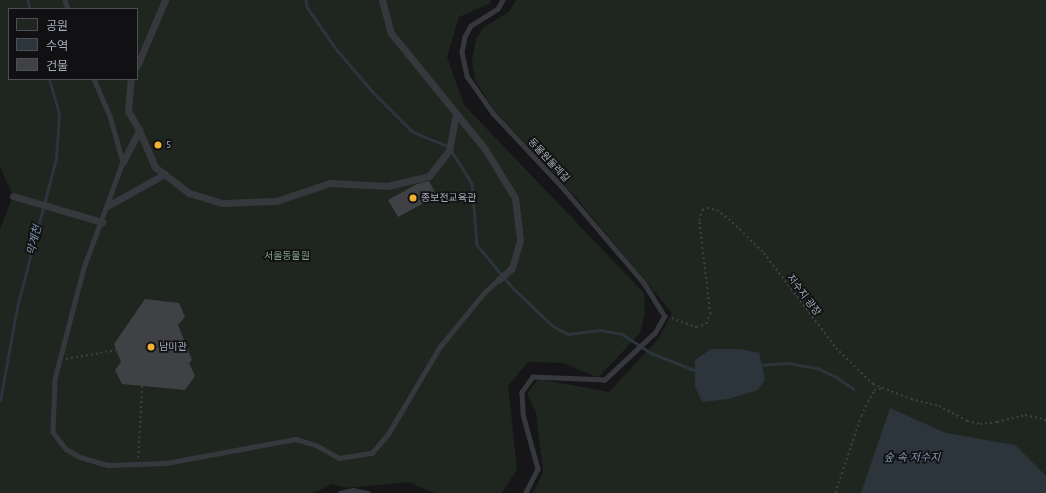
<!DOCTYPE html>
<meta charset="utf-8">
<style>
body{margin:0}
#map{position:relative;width:1046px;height:493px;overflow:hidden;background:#161618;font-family:"PT Sans","Noto Sans KR",sans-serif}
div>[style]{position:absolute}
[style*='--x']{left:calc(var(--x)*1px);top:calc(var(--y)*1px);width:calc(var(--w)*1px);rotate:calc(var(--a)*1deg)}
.green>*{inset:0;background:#1e261f}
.water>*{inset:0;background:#2c353c}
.stream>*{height:2.5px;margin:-1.25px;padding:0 1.25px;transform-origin:1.25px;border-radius:1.25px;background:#2c353c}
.building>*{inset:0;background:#404145}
.path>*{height:1.5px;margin-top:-0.75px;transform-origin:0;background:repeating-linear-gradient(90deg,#3d3f44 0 2px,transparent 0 5px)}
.service>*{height:4.5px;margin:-2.25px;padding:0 2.25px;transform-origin:2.25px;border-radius:2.25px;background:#37383d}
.pedestrian>*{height:7px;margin:-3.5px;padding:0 3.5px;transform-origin:3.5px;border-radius:3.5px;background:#37383d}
.dots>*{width:11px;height:11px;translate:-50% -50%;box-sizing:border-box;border:2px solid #111113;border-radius:50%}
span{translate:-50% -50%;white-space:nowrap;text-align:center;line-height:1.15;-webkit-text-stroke:3.5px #111113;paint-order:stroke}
.poi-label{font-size:10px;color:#a8adb8}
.left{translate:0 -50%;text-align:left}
.street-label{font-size:10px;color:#a8adb8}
.park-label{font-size:10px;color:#7fa381}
.water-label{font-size:11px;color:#7f9bb3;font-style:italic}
.legend{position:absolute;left:8px;top:8px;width:130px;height:72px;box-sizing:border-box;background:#111113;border:1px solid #4d4f55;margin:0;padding:5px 7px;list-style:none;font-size:12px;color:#a8adb8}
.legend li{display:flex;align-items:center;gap:8px;height:20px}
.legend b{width:20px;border:1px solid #4d4f55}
</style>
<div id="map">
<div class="green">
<div style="clip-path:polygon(evenodd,0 0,491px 0,489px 4px,459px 17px,447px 57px,464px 105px,644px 293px,645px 313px,640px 333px,598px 378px,564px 363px,528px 362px,508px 386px,517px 469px,502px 493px,435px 493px,408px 482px,348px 488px,332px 484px,314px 493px,0 493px,0 229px,13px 196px,0 167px,0 0,9px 9px,137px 9px,137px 79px,9px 79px,9px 9px)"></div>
<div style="clip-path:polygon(516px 0,1046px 0,1046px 493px,533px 493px,543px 472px,536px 413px,527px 394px,538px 379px,609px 392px,659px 338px,672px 313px,573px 194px,494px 110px,475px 80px,472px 60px,476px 39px,483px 28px,510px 11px)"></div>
</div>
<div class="water">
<div style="clip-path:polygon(711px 349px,740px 349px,759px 353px,765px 379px,758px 390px,728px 399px,702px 402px,695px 386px,695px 360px)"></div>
<div style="clip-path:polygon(890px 408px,946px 433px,1015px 445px,1046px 476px,1046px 493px,861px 493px)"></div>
</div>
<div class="stream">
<div style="--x:28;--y:0;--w:9;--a:77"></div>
<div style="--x:306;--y:0;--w:7;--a:82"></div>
<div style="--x:307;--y:7;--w:52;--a:55.1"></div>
<div style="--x:337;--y:50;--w:57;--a:49.3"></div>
<div style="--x:374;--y:93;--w:55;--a:45"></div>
<div style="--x:413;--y:132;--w:38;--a:22"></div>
<div style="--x:451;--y:150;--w:39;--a:58"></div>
<div style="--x:472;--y:183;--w:62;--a:85.4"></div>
<div style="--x:477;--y:245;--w:56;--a:50.1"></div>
<div style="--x:513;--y:288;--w:55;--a:43.5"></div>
<div style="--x:553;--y:326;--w:17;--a:28"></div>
<div style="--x:568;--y:334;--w:33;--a:-7"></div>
<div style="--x:601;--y:330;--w:21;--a:11"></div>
<div style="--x:622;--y:334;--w:35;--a:33"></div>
<div style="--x:651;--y:353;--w:49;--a:21.4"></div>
<div style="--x:759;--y:365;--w:29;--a:-4"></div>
<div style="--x:788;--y:363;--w:29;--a:10"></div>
<div style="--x:817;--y:368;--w:23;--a:25"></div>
<div style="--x:838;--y:378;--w:19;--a:35"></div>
<div style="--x:0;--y:401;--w:96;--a:-79.7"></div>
<div style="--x:17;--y:307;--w:154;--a:-75.3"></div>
<div style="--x:56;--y:158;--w:44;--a:-86.1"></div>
<div style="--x:59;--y:114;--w:36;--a:-106"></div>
</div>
<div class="building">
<div style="clip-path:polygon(429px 181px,437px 196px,398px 217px,388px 200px,417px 184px)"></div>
<div style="clip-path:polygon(145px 299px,179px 303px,185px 317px,178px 325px,192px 360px,189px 363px,195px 376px,185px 390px,122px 384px,115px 370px,121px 362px,114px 344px)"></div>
</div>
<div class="path">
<div style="--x:672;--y:318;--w:26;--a:21"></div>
<div style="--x:696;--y:327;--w:10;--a:-17"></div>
<div style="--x:706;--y:324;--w:11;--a:-68"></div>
<div style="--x:710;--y:314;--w:94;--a:-96.7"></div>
<div style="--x:699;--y:221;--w:11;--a:-75"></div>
<div style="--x:702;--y:210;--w:5;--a:-22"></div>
<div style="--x:707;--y:208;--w:10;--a:11"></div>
<div style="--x:717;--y:210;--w:15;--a:37"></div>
<div style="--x:729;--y:219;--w:49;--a:44.2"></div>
<div style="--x:764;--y:253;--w:119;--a:52.8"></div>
<div style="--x:836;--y:348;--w:52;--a:44.2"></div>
<div style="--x:873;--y:384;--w:41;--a:21.5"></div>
<div style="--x:911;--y:399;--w:29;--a:14"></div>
<div style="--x:939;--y:406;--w:32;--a:28"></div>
<div style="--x:967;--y:421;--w:13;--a:13"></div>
<div style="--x:980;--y:424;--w:17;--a:-7"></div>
<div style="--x:997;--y:422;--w:29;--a:-14"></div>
<div style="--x:1025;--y:415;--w:22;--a:13"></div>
<div style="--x:66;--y:359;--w:51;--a:-10.2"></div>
<div style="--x:138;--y:458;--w:72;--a:-86.8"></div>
<div style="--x:835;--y:493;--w:81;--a:-71.3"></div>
<div style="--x:861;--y:416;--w:29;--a:-63"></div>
<div style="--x:874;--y:390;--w:9;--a:-13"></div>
</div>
<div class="service">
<div style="--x:65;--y:0;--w:9;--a:72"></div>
<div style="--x:503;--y:0;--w:10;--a:119"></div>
<div style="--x:498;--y:9;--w:32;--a:148"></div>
<div style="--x:471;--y:26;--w:13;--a:119"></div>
<div style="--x:465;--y:37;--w:15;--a:101"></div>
<div style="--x:462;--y:52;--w:25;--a:78"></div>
<div style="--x:467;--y:76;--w:45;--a:54.9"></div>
<div style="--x:493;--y:113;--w:104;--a:46.9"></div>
<div style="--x:564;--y:189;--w:123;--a:49.6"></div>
<div style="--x:644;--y:283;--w:39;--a:58"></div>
<div style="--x:665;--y:316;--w:20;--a:120"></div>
<div style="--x:655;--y:333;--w:69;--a:136.8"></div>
<div style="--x:605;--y:380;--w:72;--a:-177.6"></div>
<div style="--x:533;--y:377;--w:19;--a:126"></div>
<div style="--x:522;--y:392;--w:22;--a:87"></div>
<div style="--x:523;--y:414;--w:57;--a:74.7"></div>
<div style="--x:538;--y:469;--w:27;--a:117"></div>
<div style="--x:94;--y:79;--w:40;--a:66.6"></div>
<div style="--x:110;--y:116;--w:48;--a:74.2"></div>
<div style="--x:123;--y:162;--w:113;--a:110.2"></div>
<div style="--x:84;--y:268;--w:115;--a:104.6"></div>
<div style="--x:55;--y:379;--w:53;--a:92.2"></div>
<div style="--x:53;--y:432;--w:21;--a:53"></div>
<div style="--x:66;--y:449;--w:16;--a:30"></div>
<div style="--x:80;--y:457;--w:29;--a:16"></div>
<div style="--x:108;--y:465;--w:58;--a:-2"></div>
<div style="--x:166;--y:463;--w:131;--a:-10.5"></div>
<div style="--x:295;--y:439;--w:22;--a:16"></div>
<div style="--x:316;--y:445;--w:26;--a:29"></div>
<div style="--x:339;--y:458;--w:33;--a:-9"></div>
<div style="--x:372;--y:453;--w:25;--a:-50"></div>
<div style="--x:388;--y:434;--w:100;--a:-59.3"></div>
<div style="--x:439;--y:348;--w:70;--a:-50.8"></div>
<div style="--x:483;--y:294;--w:21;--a:-43"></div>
<div style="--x:340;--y:493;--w:13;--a:-13"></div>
<div style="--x:353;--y:490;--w:15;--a:11"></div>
</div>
<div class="pedestrian">
<div style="--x:382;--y:0;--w:34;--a:75"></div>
<div style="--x:391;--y:33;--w:149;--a:51"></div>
<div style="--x:485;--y:149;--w:57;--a:58.5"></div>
<div style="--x:515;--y:198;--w:42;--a:83.2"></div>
<div style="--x:520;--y:240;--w:29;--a:106"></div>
<div style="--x:512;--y:268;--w:18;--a:139"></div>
<div style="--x:137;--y:66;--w:72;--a:-67"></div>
<div style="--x:139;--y:130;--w:40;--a:66.6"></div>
<div style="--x:155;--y:167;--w:43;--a:37.4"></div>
<div style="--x:189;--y:193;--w:34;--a:17"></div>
<div style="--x:222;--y:203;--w:54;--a:-2.1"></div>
<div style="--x:276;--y:201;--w:57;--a:-18.4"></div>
<div style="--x:330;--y:183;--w:58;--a:3"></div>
<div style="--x:388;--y:186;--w:42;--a:-13.7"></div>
<div style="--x:429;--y:176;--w:33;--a:-52"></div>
<div style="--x:449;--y:150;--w:36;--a:-79"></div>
<div style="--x:123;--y:162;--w:36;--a:-63"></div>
<div style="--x:139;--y:130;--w:22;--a:-120"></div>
<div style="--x:128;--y:111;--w:32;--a:-85"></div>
<div style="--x:13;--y:196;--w:93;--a:16.3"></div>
<div style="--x:109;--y:205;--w:64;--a:-29"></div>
</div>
<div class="dots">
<div style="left:158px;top:145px;background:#f2b134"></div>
<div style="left:413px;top:198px;background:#f2b134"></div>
<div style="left:151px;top:347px;background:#f2b134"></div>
</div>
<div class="poi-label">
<span class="left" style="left:166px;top:145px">5</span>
<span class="left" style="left:421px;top:198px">종보전교육관</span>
<span class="left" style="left:159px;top:347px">남미관</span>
</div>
<div class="street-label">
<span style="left:549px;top:160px;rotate:47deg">동물원둘레길</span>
<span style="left:804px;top:295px;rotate:53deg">저수지 광장</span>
</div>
<div class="park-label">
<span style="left:287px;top:256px">서울동물원</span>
</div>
<div class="water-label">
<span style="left:34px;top:240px;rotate:-76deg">막계천</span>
<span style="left:912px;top:457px">숲 속 저수지</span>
</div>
<ul class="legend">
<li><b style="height:11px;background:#1e261f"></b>공원</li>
<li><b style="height:11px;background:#2c353c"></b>수역</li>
<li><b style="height:11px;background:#404145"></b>건물</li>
</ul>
</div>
